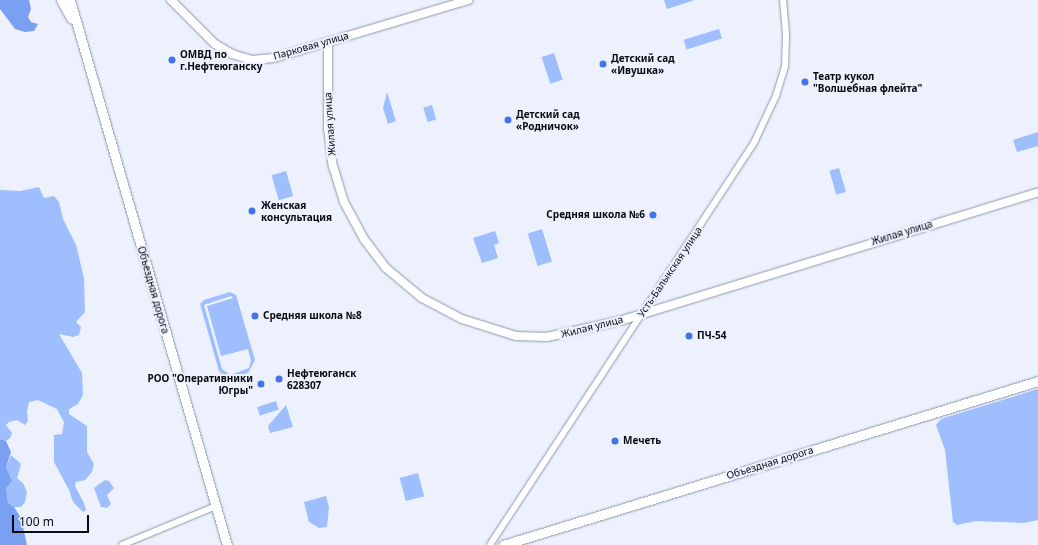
<!DOCTYPE html>
<meta charset="utf-8">
<style>
body{margin:0}
#map{position:relative;width:1038px;height:545px;overflow:hidden;background:#ecf1fd;font-family:"Noto Sans",sans-serif}
div>[style]{position:absolute}
[style*='--x']{left:calc(var(--x)*1px);top:calc(var(--y)*1px);width:calc(var(--w)*1px);rotate:calc(var(--a)*1deg)}
.green>*{inset:0;background:#9ebefe;transform-origin:0 0}
.water>*{inset:0;background:#7aa0f1}
.roads{filter:drop-shadow(0 0 1px #8e97a9) drop-shadow(0 0 1px #8e97a9)}
.minor>*{height:5.5px;margin:-2.75px;padding:0 2.75px;transform-origin:2.75px;border-radius:2.75px;background:#fff}
.secondary>*{height:8px;margin:-4px;padding:0 4px;transform-origin:4px;border-radius:4px;background:#fff}
.primary>*{height:9px;margin:-4.5px;padding:0 4.5px;transform-origin:4.5px;border-radius:4.5px;background:#fff}
.dots>*{width:11px;height:11px;translate:-50% -50%;box-sizing:border-box;border:2px solid #ecf1fd;border-radius:50%}
span{translate:-50% -50%;white-space:nowrap;text-align:center;line-height:1.15;-webkit-text-stroke:4px #ecf1fd;paint-order:stroke}
.street-label{font-size:10px;color:#090b12}
.poi-label{font-size:10px;color:#090b12;font-weight:700}
.left{translate:0 -50%;text-align:left}
.right{translate:-100% -50%;text-align:right}
.scale{position:absolute;left:12px;top:515px;width:77px;height:18px;box-sizing:border-box;border:2px solid #090b12;border-top:0;padding-left:5px;font-size:12px;line-height:14px;white-space:nowrap;color:#090b12;-webkit-text-stroke:3px #ecf1fd;paint-order:stroke}
</style>
<div id="map">
<div class="green">
<div style="clip-path:polygon(664px 0,695px 0,667px 9px)"></div>
<div style="left:719px;top:29px;width:10px;height:37px;rotate:73deg"></div>
<div style="left:554px;top:53px;width:28px;height:13px;rotate:72deg"></div>
<div style="clip-path:polygon(387px 92px,396px 121px,388px 124px,383px 108px)"></div>
<div style="left:432px;top:105px;width:15px;height:9px;rotate:74deg"></div>
<div style="clip-path:polygon(1038px 132px,1038px 146px,1017px 152px,1013px 140px)"></div>
<div style="left:839px;top:168px;width:25px;height:10px;rotate:74deg"></div>
<div style="left:286px;top:171px;width:26px;height:15px;rotate:74deg"></div>
<div style="clip-path:polygon(39px 187px,44px 198px,54px 196px,59px 202px,63px 219px,76px 245px,84px 278px,85px 312px,76px 322px,81px 327px,79px 335px,73px 337px,59px 334px,82px 373px,83px 395px,78px 404px,69px 409px,69px 414px,87px 426px,87px 452px,94px 464px,92px 472px,85px 480px,76px 482px,75px 486px,84px 503px,86px 510px,83px 512px,73px 502px,69px 490px,54px 462px,54px 435px,62px 434px,64px 422px,57px 409px,38px 400px,29px 402px,27px 412px,28px 421px,25px 425px,17px 420px,9px 422px,6px 425px,12px 433px,10px 438px,6px 441px,0 439px,0 190px,20px 191px)"></div>
<div style="left:542px;top:229px;width:34px;height:15px;rotate:73deg"></div>
<div style="clip-path:polygon(495px 231px,499px 243px,494px 245px,498px 258px,482px 263px,473px 238px)"></div>
<div style="clip-path:polygon(evenodd,230px 292px,236px 295px,255px 360px,248px 373px,231px 378px,225px 378px,219px 371px,200px 304px,204px 300px,230px 292px,231px 296px,233px 298px,207px 306px,221px 356px,248px 349px,251px 361px,249px 368px,230px 375px,222px 369px,204px 305px,231px 296px)"></div>
<div style="clip-path:polygon(1038px 389px,1038px 520px,1024px 523px,976px 521px,957px 525px,953px 522px,945px 450px,936px 425px,941px 419px)"></div>
<div style="left:276px;top:401px;width:9px;height:20px;rotate:72deg"></div>
<div style="clip-path:polygon(286px 405px,293px 427px,270px 433px,268px 426px)"></div>
<div style="clip-path:polygon(11px 455px,21px 464px,17px 478px,23px 483px,27px 492px,25px 502px,21px 507px,14px 507px,8px 503px,6px 488px,11px 479px,6px 467px)"></div>
<div style="left:418px;top:473px;width:24px;height:19px;rotate:75deg"></div>
<div style="clip-path:polygon(105px 480px,109px 481px,114px 488px,107px 495px,111px 504px,107px 508px,101px 507px,94px 488px)"></div>
<div style="clip-path:polygon(326px 496px,329px 507px,327px 527px,319px 528px,309px 522px,304px 502px)"></div>
</div>
<div class="water">
<div style="clip-path:polygon(0 0,29px 0,31px 9px,28px 17px,31px 22px,38px 24px,34px 31px,25px 32px,15px 29px,0 9px)"></div>
<div style="clip-path:polygon(0 439px,6px 441px,11px 452px,6px 467px,12px 481px,6px 488px,8px 503px,14px 507px,21px 518px,27px 545px,0 545px)"></div>
</div>
<div class="roads">
<div class="minor">
<div style="--x:122;--y:545;--w:102;--a:-22.5"></div>
<div style="--x:490;--y:545;--w:483;--a:-56.7"></div>
<div style="--x:755;--y:141;--w:50;--a:-65"></div>
<div style="--x:776;--y:96;--w:31;--a:-73"></div>
<div style="--x:785;--y:66;--w:32;--a:-88"></div>
<div style="--x:786;--y:34;--w:34;--a:-95"></div>
</div>
<div class="secondary">
<div style="--x:171;--y:0;--w:62;--a:45"></div>
<div style="--x:215;--y:44;--w:20;--a:30"></div>
<div style="--x:232;--y:54;--w:21;--a:17"></div>
<div style="--x:252;--y:60;--w:22;--a:-5"></div>
<div style="--x:274;--y:58;--w:203;--a:-16.6"></div>
<div style="--x:328;--y:42;--w:86;--a:90"></div>
<div style="--x:328;--y:128;--w:38;--a:83"></div>
<div style="--x:333;--y:166;--w:38;--a:73"></div>
<div style="--x:344;--y:202;--w:42;--a:61.6"></div>
<div style="--x:364;--y:239;--w:36;--a:53"></div>
<div style="--x:386;--y:268;--w:47;--a:39.8"></div>
<div style="--x:422;--y:298;--w:45;--a:27.7"></div>
<div style="--x:462;--y:319;--w:57;--a:17.5"></div>
<div style="--x:516;--y:336;--w:31;--a:2"></div>
<div style="--x:547;--y:337;--w:78;--a:-12.6"></div>
<div style="--x:623;--y:320;--w:434;--a:-17.1"></div>
</div>
<div class="primary">
<div style="--x:61;--y:0;--w:21;--a:61"></div>
<div style="--x:70;--y:0;--w:567;--a:73.93"></div>
<div style="--x:503;--y:545;--w:560;--a:-17.04"></div>
</div>
</div>
<div class="dots">
<div style="left:172px;top:60px;background:#4373e4"></div>
<div style="left:603px;top:64px;background:#4373e4"></div>
<div style="left:805px;top:82px;background:#4373e4"></div>
<div style="left:508px;top:120px;background:#4373e4"></div>
<div style="left:252px;top:211px;background:#4373e4"></div>
<div style="left:653px;top:215px;background:#4373e4"></div>
<div style="left:255px;top:316px;background:#4373e4"></div>
<div style="left:689px;top:336px;background:#4373e4"></div>
<div style="left:279px;top:379px;background:#4373e4"></div>
<div style="left:261px;top:384px;background:#4373e4"></div>
<div style="left:615px;top:441px;background:#4373e4"></div>
</div>
<div class="street-label">
<span style="left:311px;top:46px;rotate:-16deg">Парковая улица</span>
<span style="left:330px;top:124px;rotate:-94deg">Жилая улица</span>
<span style="left:902px;top:233px;rotate:-17deg">Жилая улица</span>
<span style="left:670px;top:272px;rotate:-56deg">Усть-Балыкская улица</span>
<span style="left:153px;top:290px;rotate:74deg">Объездная дорога</span>
<span style="left:592px;top:327px;rotate:-14deg">Жилая улица</span>
<span style="left:770px;top:463px;rotate:-17deg">Объездная дорога</span>
</div>
<div class="poi-label">
<span class="left" style="left:180px;top:60px">ОМВД по<br>г.Нефтеюганску</span>
<span class="left" style="left:611px;top:64px">Детский сад<br>«Ивушка»</span>
<span class="left" style="left:813px;top:82px">Театр кукол<br>"Волшебная флейта"</span>
<span class="left" style="left:516px;top:120px">Детский сад<br>«Родничок»</span>
<span class="left" style="left:261px;top:211px">Женская<br>консультация</span>
<span class="right" style="left:645px;top:215px">Средняя школа №6</span>
<span class="left" style="left:263px;top:316px">Средняя школа №8</span>
<span class="left" style="left:697px;top:336px">ПЧ-54</span>
<span class="left" style="left:287px;top:379px">Нефтеюганск<br>628307</span>
<span class="right" style="left:253px;top:384px">РОО "Оперативники<br>Югры"</span>
<span class="left" style="left:623px;top:441px">Мечеть</span>
</div>
<div class="scale">100 m</div>
</div>
